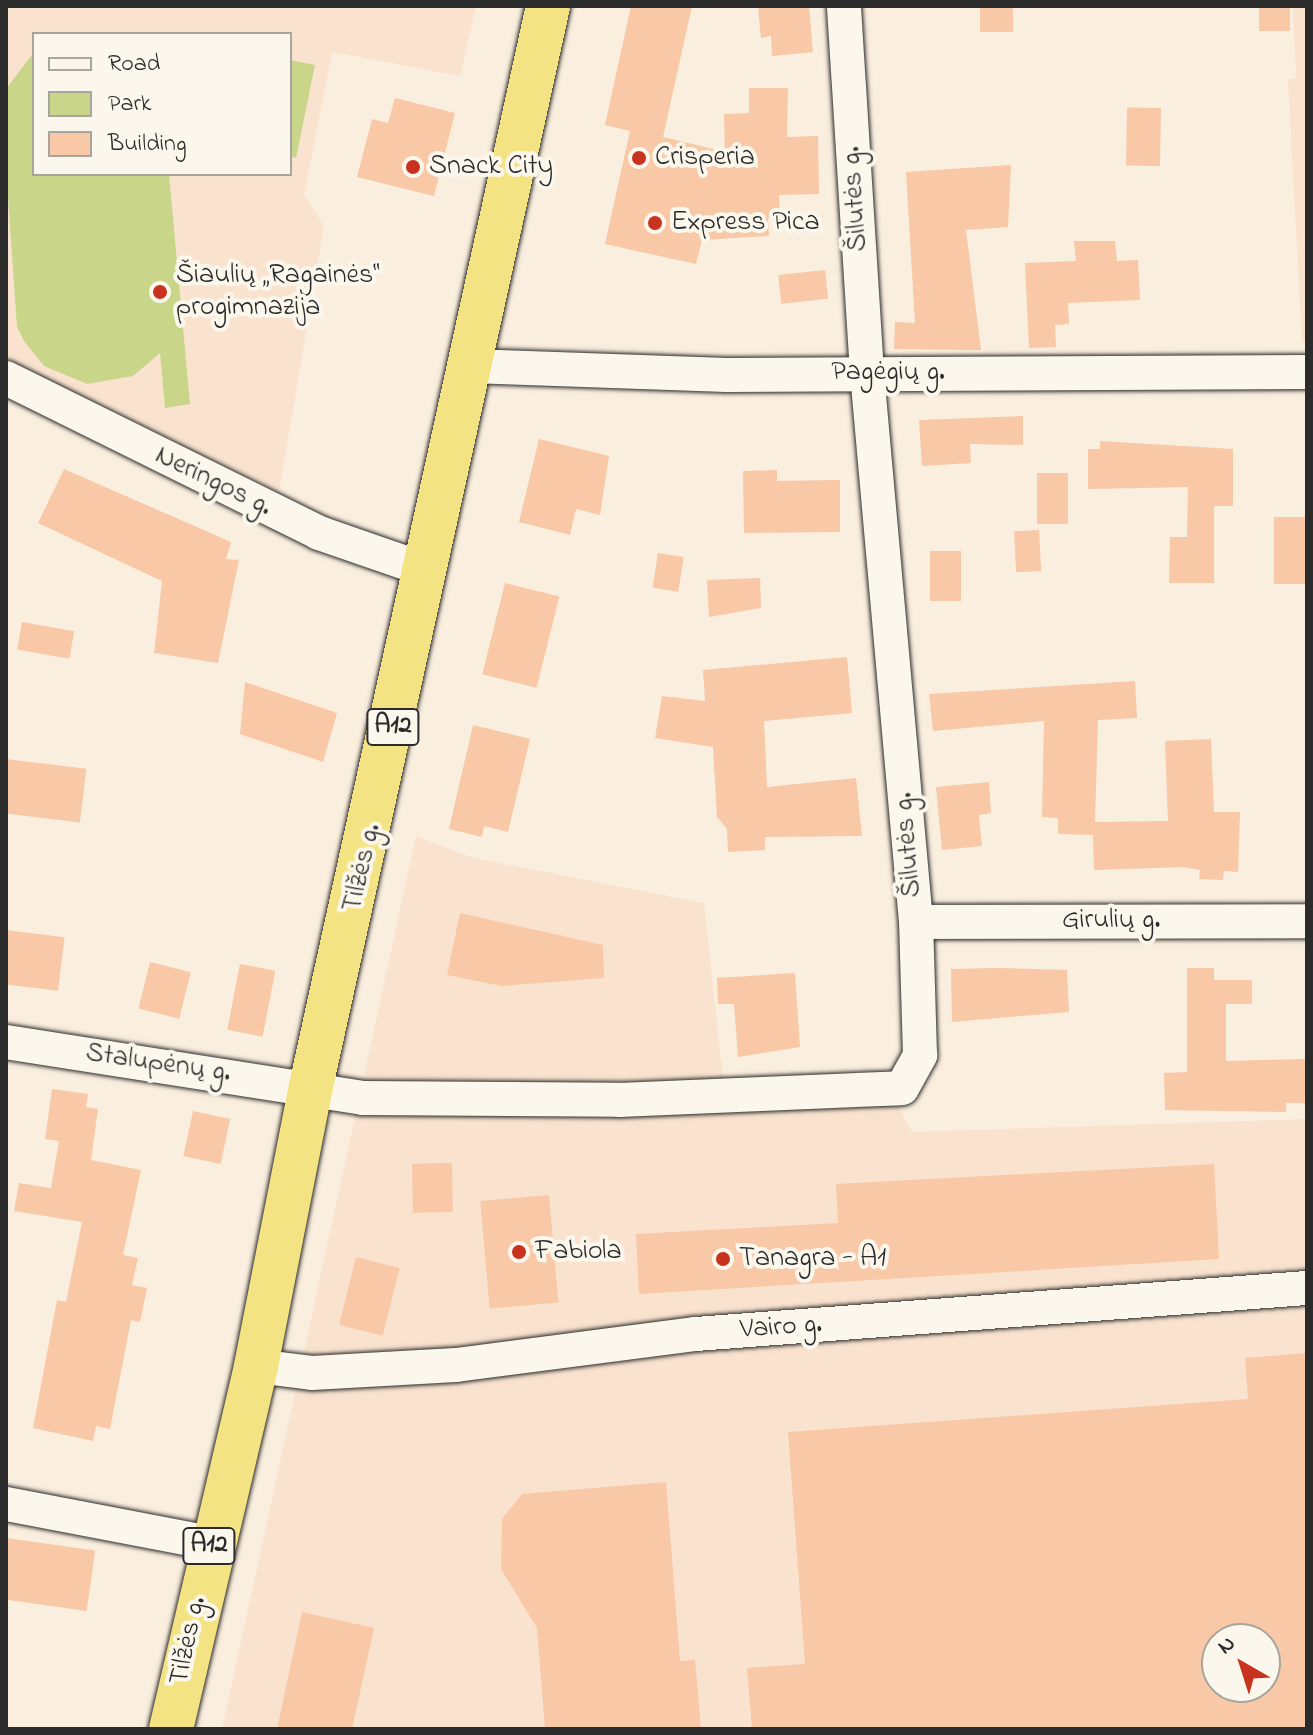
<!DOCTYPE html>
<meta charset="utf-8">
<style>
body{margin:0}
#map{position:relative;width:1313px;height:1735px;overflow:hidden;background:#faeede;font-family:"Indie Flower",sans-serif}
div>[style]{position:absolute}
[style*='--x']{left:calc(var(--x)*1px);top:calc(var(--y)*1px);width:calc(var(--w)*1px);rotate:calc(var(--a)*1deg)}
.built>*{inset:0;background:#f9e3ce}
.green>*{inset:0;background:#c9d68a}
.building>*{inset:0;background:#f8c8a7;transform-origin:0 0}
.roads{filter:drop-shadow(0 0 2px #2b2b2b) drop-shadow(0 0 2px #2b2b2b)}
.street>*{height:34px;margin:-17px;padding:0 17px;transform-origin:17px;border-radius:17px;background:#fbf7ec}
.highway>*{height:44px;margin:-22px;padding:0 22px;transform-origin:22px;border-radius:22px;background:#f4e382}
.dots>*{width:22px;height:22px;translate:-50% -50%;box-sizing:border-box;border:4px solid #fbf7ec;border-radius:50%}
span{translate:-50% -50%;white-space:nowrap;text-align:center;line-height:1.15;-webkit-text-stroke:8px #fbf7ec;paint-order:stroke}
.shield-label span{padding:2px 6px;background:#fbf7ec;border:2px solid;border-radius:6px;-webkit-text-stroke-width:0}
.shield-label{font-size:26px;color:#2b2b2b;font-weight:700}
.poi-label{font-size:28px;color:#2b2b2b}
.left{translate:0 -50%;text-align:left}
.street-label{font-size:28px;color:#2b2b2b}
.frame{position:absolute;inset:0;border:8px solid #2b2b2b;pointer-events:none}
.legend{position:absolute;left:32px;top:32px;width:260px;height:144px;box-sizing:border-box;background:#fbf7ec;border:2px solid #a8a59f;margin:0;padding:10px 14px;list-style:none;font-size:24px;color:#2b2b2b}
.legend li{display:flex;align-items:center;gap:16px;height:40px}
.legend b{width:40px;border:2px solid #a8a59f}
.north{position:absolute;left:1201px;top:1623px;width:80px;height:80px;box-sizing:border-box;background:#fbf7ec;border:2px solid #a8a59f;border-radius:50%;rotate:321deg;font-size:22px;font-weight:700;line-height:32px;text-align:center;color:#2b2b2b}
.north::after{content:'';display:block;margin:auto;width:28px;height:36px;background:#c8321e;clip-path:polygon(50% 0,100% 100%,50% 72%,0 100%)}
</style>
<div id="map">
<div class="built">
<div style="clip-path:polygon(evenodd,6px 6px,476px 6px,460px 76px,332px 52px,304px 195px,324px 226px,279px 492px,6px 358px,6px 6px,34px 34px,290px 34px,290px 174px,34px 174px,34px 34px)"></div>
<div style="clip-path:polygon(1293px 6px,1307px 6px,1307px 342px,1302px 342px,1288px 80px,1296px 78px)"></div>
<div style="clip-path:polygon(evenodd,416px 836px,473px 858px,704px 903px,723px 1080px,879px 1071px,912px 1132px,1307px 1119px,1307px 1729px,222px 1729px,416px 836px,1217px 1639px,1265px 1639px,1265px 1687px,1217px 1687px,1217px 1639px)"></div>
</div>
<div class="green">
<div style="clip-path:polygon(34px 52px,34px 174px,169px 174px,190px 404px,165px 408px,160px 353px,133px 376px,87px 384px,44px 366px,24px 341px,17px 327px,6px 169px,6px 89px)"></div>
<div style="clip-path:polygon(290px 60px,315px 65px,296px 158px,290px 156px)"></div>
</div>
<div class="building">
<div style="clip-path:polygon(631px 6px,692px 6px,663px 137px,725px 152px,724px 114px,749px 113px,749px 88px,788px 88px,787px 137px,818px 136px,819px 194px,779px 195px,780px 217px,768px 218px,769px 236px,702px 240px,696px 264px,605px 244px,630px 131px,605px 125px)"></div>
<div style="clip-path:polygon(758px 6px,809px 6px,813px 52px,772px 56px,771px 36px,761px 38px)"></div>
<div style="left:980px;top:6px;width:33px;height:26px"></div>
<div style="left:1259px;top:6px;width:31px;height:25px"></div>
<div style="clip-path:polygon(395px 98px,455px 113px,434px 196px,357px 177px,372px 119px,388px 123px)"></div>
<div style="left:1161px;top:108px;width:58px;height:34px;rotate:91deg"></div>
<div style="clip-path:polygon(1011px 165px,1008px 227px,966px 230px,981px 350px,894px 349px,895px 322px,915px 323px,906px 172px)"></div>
<div style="clip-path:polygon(1074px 241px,1115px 241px,1117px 261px,1138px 260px,1140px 300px,1068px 303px,1069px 324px,1055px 325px,1056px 347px,1029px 348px,1025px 263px,1076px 261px)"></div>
<div style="left:825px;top:270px;width:29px;height:47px;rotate:84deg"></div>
<div style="clip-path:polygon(1023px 416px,1023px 445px,970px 444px,971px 463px,922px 466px,919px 420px)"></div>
<div style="clip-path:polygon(539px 439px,609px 456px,600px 515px,576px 509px,570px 535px,519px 522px)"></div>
<div style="clip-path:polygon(1100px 441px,1233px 449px,1233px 506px,1214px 506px,1214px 583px,1169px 583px,1170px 537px,1187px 537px,1188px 487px,1088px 489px,1088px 449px,1100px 449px)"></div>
<div style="clip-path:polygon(64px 469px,231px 542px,226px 559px,239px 560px,218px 663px,154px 653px,162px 581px,38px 523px)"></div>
<div style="clip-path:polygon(777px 470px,777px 481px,840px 480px,840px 532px,744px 533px,743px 471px)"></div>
<div style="left:1037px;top:473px;width:31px;height:51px"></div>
<div style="left:1274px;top:517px;width:33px;height:67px"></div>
<div style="left:1039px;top:530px;width:41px;height:25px;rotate:87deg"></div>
<div style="left:930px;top:551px;width:31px;height:50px"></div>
<div style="left:658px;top:553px;width:26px;height:35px;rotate:9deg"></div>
<div style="clip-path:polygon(760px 578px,761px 608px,709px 617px,707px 580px)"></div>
<div style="left:505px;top:583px;width:56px;height:94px;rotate:14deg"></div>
<div style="left:22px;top:622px;width:53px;height:28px;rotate:10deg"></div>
<div style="clip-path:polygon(847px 657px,852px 713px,764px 721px,767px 787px,856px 778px,862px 836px,765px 837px,765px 850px,728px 852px,727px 829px,717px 817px,713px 747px,655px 738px,662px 696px,705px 701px,703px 670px)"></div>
<div style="clip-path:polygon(1135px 681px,1137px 718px,1098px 720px,1095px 822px,1168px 821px,1165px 741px,1211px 739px,1214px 812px,1240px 812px,1238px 872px,1224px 871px,1223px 880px,1199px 879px,1200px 870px,1184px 867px,1094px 870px,1093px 835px,1058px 834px,1058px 818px,1042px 817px,1044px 721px,933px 731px,929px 694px)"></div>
<div style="clip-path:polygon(245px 682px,337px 713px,323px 762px,240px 734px)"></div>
<div style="clip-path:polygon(473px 725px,530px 739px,508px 832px,484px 826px,482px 837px,449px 829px)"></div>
<div style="left:6px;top:759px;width:81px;height:54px;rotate:7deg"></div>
<div style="clip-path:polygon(989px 782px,991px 813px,979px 815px,982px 846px,942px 850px,936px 787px)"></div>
<div style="clip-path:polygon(460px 913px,603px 945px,604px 978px,502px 986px,447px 975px)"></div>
<div style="left:6px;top:930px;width:59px;height:54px;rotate:7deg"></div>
<div style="left:150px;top:962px;width:42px;height:48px;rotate:14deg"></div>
<div style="left:240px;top:964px;width:36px;height:67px;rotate:11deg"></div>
<div style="clip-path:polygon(997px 968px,1067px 970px,1069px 1012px,952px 1022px,951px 969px)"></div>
<div style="clip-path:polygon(1187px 968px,1214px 968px,1214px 980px,1252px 980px,1252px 1004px,1226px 1004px,1226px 1061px,1305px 1059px,1306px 1103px,1286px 1103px,1286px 1112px,1165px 1110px,1164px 1073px,1187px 1072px)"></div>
<div style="clip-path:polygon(795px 973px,800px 1047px,738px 1057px,734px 1004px,718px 1004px,717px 978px)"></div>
<div style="clip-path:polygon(52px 1089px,88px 1094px,86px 1107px,98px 1109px,91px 1160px,141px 1170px,123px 1255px,138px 1258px,132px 1285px,147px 1288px,140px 1322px,131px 1320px,110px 1429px,96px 1426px,93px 1441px,33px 1428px,57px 1300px,66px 1302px,82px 1222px,14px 1211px,19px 1183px,51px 1188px,59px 1141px,45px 1139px)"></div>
<div style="left:193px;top:1111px;width:38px;height:46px;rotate:12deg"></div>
<div style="left:452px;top:1163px;width:49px;height:40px;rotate:89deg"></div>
<div style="clip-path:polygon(1214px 1164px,1219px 1259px,639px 1294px,636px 1234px,838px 1223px,836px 1184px)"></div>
<div style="left:549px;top:1195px;width:108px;height:69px;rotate:85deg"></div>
<div style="left:356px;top:1257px;width:45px;height:70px;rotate:14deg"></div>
<div style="clip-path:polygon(evenodd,1307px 1353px,1307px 1729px,752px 1729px,747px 1668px,805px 1664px,788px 1432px,1248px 1399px,1245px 1358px,1307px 1353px,1217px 1639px,1265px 1639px,1265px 1687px,1217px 1687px,1217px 1639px)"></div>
<div style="clip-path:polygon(666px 1482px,680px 1661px,695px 1660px,701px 1729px,545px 1729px,537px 1628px,501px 1569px,502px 1519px,522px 1494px)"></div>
<div style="left:6px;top:1538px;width:90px;height:61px;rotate:8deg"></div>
<div style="clip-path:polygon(302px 1612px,374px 1628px,352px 1729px,277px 1729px)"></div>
</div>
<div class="roads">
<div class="street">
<div style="--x:470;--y:366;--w:257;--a:2"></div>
<div style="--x:727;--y:375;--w:580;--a:-0.3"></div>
<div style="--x:6;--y:378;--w:349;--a:26.3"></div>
<div style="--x:319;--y:533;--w:113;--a:19.1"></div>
<div style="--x:916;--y:922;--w:391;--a:-0.1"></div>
<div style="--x:6;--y:1042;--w:361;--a:8.9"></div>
<div style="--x:363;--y:1098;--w:256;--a:0.4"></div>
<div style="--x:619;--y:1100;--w:283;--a:-2.4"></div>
<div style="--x:902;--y:1088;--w:38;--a:-61"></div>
<div style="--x:920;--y:1055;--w:133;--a:-91.7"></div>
<div style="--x:916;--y:922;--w:551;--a:-95.1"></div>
<div style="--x:867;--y:373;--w:368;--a:-93.6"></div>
<div style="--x:256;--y:1366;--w:56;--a:7.1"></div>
<div style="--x:312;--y:1373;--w:144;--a:-3.2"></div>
<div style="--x:456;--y:1365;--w:242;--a:-7.4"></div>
<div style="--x:696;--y:1334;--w:613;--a:-4.31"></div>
<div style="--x:6;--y:1504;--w:208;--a:10.8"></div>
</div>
<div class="highway">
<div style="--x:171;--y:1729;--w:373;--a:-76.8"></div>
<div style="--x:256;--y:1366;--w:285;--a:-78.9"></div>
<div style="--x:311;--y:1086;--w:1106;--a:-77.62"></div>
</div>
</div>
<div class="dots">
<div style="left:639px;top:158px;background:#c8321e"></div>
<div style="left:413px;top:167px;background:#c8321e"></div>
<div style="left:655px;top:223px;background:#c8321e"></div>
<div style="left:160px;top:292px;background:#c8321e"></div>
<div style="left:519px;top:1252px;background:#c8321e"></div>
<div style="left:723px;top:1259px;background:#c8321e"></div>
</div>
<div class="shield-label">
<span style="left:393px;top:727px">A12</span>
<span style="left:209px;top:1546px">A12</span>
</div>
<div class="poi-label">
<span class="left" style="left:655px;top:158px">Crisperia</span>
<span class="left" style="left:429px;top:167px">Snack City</span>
<span class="left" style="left:671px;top:223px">Express Pica</span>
<span class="left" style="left:176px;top:292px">Šiaulių „Ragainės“<br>progimnazija</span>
<span class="left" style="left:535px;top:1252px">Fabiola</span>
<span class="left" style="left:739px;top:1259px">Tanagra - A1</span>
</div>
<div class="street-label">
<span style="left:856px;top:199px;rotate:-94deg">Šilutės g.</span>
<span style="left:888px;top:373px">Pagėgių g.</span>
<span style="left:213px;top:482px;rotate:26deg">Neringos g.</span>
<span style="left:909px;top:845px;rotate:-95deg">Šilutės g.</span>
<span style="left:363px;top:868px;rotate:-77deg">Tilžės g.</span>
<span style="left:1111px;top:921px">Girulių g.</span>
<span style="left:158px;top:1064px;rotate:8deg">Stalupėnų g.</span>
<span style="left:781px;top:1328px;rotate:-4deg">Vairo g.</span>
<span style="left:189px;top:1641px;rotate:-78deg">Tilžės g.</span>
</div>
<div class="frame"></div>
<ul class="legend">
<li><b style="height:10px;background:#fbf7ec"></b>Road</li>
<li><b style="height:22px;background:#c9d68a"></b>Park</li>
<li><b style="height:22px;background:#f8c8a7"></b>Building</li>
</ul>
<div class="north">N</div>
</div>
